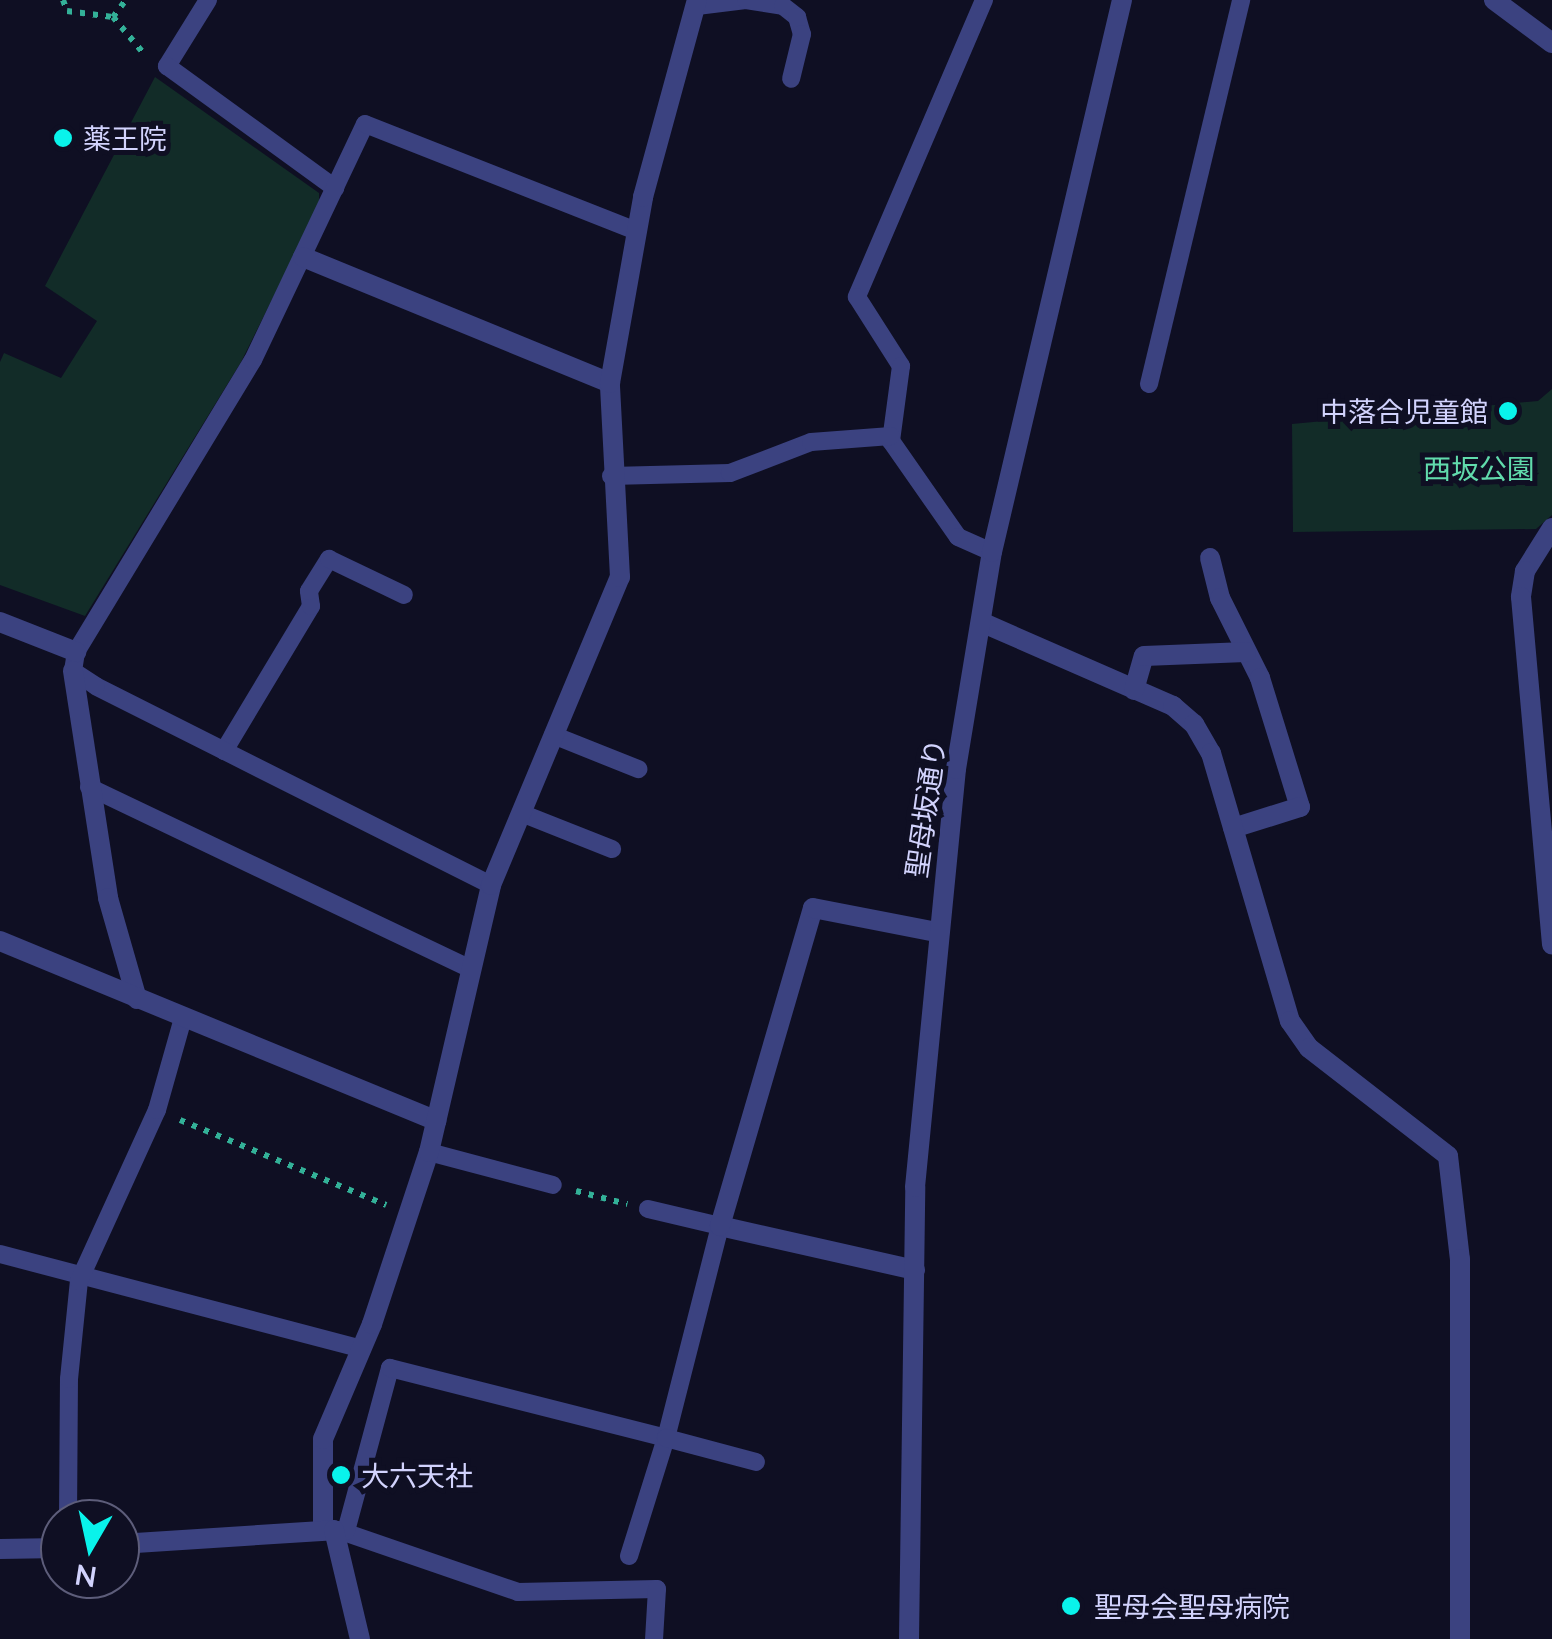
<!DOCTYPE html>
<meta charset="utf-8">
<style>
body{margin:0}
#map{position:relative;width:1552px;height:1639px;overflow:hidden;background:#0f0f23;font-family:Lato,"Noto Sans JP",sans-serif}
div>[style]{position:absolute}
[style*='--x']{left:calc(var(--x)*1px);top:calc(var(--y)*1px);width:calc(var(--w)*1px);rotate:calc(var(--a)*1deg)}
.green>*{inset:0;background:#122c28}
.path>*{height:6px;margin-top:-3px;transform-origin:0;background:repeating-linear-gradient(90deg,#33b198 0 5px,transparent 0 13px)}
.service>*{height:18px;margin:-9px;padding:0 9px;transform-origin:9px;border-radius:9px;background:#3b4280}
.minor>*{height:20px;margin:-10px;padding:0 10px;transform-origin:10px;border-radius:10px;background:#3b4280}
.tertiary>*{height:20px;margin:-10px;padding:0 10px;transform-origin:10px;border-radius:10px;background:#3b4280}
.dots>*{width:28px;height:28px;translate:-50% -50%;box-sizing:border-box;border:5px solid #0f0f23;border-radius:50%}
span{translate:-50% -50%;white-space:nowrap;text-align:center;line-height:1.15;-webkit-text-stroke:10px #0f0f23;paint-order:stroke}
.poi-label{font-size:28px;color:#d2d3fd}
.left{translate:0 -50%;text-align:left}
.right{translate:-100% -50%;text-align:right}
.park-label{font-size:28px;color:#61dbac}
.street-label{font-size:28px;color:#d2d3fd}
.north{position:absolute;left:40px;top:1499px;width:100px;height:100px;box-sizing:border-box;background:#0f0f23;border:2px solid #5d5d7a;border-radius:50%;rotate:189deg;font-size:28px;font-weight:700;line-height:40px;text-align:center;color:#d2d3fd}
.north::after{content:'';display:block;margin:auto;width:35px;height:45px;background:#09f3eb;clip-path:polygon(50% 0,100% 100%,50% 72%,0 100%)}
</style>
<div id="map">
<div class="green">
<div style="clip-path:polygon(155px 77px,319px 193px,319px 205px,241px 362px,85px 616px,0 585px,0 362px,4px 353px,61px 378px,97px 321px,45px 286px)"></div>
<div style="clip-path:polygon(1552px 389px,1552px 515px,1536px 529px,1293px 532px,1292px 424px,1538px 401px)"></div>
</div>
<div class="path">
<div style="--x:63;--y:0;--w:12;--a:70"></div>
<div style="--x:67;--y:11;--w:46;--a:7.4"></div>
<div style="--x:113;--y:17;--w:50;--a:49.9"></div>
<div style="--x:113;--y:17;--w:21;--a:-53"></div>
<div style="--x:180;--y:1120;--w:223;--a:22.4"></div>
<div style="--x:576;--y:1191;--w:53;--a:14.3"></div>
</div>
<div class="service">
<div style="--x:208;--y:0;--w:78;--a:121.8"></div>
<div style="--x:167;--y:66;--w:208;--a:36"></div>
<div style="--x:984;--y:0;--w:323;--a:113.2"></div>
<div style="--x:857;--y:297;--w:82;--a:57.5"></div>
<div style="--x:901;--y:366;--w:76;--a:97.6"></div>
<div style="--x:891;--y:441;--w:117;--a:55.1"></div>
<div style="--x:958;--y:537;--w:37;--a:24"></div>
<div style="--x:697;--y:6;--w:49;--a:-7"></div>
<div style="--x:746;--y:0;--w:37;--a:9"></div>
<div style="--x:783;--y:6;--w:18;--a:38"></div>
<div style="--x:797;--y:17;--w:18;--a:74"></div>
<div style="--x:802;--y:34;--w:46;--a:103.7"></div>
<div style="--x:1149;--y:384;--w:395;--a:-76.5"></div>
<div style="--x:611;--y:476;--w:119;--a:-1.4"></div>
<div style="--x:730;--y:473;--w:87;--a:-20.9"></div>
<div style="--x:811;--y:442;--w:80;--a:-4.3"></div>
<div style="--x:553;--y:735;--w:92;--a:21.8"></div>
<div style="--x:224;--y:751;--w:169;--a:-59"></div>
<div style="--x:311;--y:606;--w:15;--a:-98"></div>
<div style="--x:309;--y:591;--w:38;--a:-58"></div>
<div style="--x:329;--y:559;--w:83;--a:25.6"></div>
<div style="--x:89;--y:787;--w:421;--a:25.5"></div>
<div style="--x:521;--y:813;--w:98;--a:21.6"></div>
<div style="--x:491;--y:885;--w:442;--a:-153.3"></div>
<div style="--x:96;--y:686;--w:27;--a:-147"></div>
<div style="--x:73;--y:671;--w:19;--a:-81"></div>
<div style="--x:76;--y:652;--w:341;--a:-58.8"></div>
<div style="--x:253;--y:360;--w:261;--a:-64.6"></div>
<div style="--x:365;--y:124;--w:292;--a:21.5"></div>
<div style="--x:429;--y:1152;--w:128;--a:14.9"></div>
<div style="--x:0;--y:1254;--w:373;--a:14.7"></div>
<div style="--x:68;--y:1519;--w:140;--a:-89.6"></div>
<div style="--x:69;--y:1379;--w:99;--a:-84.2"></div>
<div style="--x:79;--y:1281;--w:188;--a:-65.5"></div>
<div style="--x:157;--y:1110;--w:96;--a:-74.2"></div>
<div style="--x:338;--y:1530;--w:190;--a:19"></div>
<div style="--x:518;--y:1592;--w:139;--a:-1.2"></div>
<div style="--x:657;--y:1589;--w:50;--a:93.4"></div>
<div style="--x:346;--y:1531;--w:169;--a:-74.9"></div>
<div style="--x:390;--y:1368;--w:285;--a:14.2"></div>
<div style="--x:666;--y:1438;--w:219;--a:-75.7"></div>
<div style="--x:720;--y:1226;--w:74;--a:-166.7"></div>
<div style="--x:629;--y:1556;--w:124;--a:-72.6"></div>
<div style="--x:666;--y:1438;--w:93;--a:14.9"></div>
</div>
<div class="minor">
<div style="--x:1494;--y:0;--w:72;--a:36.6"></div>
<div style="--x:303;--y:257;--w:332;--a:22.3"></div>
<div style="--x:1552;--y:528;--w:51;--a:122.1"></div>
<div style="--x:1525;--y:571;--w:26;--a:99"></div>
<div style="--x:1521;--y:597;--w:349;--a:84.9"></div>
<div style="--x:1210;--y:558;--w:41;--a:76"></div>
<div style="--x:1220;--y:598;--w:89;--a:63.4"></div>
<div style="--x:1260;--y:678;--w:135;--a:72.8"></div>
<div style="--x:1300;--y:807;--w:70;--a:162.6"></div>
<div style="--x:0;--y:622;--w:82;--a:21.5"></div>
<div style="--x:981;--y:622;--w:210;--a:23.6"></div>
<div style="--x:1173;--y:706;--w:28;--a:41"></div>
<div style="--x:1194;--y:724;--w:34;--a:60"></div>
<div style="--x:1211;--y:753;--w:279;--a:73.6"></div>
<div style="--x:1290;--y:1021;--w:33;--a:55"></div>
<div style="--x:1309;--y:1048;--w:176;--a:37.8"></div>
<div style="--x:1448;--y:1156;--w:104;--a:83.4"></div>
<div style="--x:1460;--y:1259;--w:380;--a:90"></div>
<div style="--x:73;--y:671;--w:230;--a:81.2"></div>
<div style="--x:108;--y:898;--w:105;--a:74"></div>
<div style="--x:1134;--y:690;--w:35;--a:-74"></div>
<div style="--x:1144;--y:656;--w:102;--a:-2.2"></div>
<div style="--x:0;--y:941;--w:472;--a:22.4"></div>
<div style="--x:915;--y:1270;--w:200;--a:-167.3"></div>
<div style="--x:720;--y:1226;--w:331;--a:-73.7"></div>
<div style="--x:813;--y:908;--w:125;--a:11"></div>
<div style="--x:323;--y:1530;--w:91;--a:-90"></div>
<div style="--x:323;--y:1439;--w:125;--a:-66.9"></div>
<div style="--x:372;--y:1324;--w:181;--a:-71.7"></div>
<div style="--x:429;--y:1152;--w:274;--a:-76.9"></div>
<div style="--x:491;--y:885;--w:334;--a:-67.3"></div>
<div style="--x:620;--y:577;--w:194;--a:-93"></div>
<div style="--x:610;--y:383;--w:189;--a:-79.9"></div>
<div style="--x:643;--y:197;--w:204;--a:-74.7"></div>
<div style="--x:120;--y:1544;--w:214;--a:-3.7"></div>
<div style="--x:334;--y:1530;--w:112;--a:76.6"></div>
<div style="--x:0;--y:1549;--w:60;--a:-1"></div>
</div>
<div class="tertiary">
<div style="--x:909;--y:1639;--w:452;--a:-89.2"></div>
<div style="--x:915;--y:1187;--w:420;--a:-84.4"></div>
<div style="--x:956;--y:769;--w:220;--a:-80.6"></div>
<div style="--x:992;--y:552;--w:567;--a:-76.75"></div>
</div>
<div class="dots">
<div style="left:63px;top:138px;background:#09f3eb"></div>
<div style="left:1508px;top:411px;background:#09f3eb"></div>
<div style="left:341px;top:1475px;background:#09f3eb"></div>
<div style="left:1071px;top:1606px;background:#09f3eb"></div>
</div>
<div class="poi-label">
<span class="left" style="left:83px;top:138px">薬王院</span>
<span class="right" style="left:1488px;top:411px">中落合児童館</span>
<span class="left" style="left:361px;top:1475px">大六天社</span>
<span class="left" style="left:1094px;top:1606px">聖母会聖母病院</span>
</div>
<div class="park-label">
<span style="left:1479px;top:468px">西坂公園</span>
</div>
<div class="street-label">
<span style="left:925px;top:808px;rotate:-82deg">聖母坂通り</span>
</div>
<div class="north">N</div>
</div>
